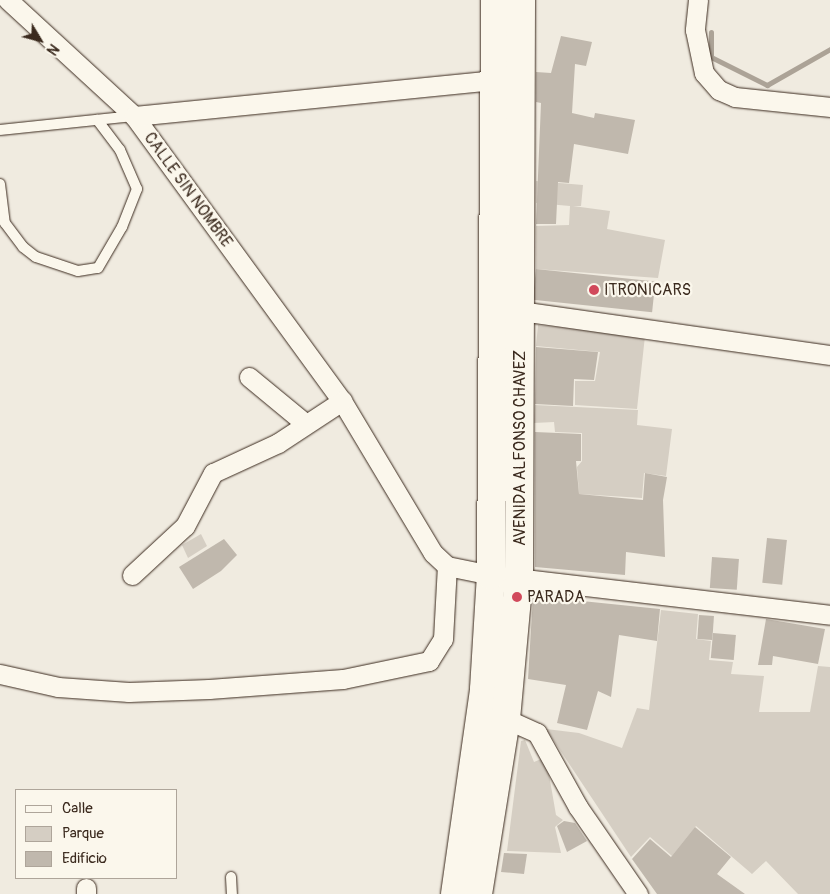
<!DOCTYPE html>
<style>
body{margin:0}
#map{position:relative;width:830px;height:894px;overflow:hidden;background:#f0ebe0;font-family:Pangolin,sans-serif}
div>[style]{position:absolute}
[style*='--x']{left:calc(var(--x)*1px);top:calc(var(--y)*1px);width:calc(var(--w)*1px);rotate:calc(var(--a)*1deg)}
.green>*{inset:0;background:#d5cec3}
.stream>*{height:5px;margin:-2.5px;padding:0 2.5px;transform-origin:2.5px;border-radius:2.5px;background:#aca397}
.building>*{inset:0;background:#c0b8ad;transform-origin:0 0}
.roads{filter:drop-shadow(0 0 1px #3b2a1e) drop-shadow(0 0 1px #3b2a1e)}
.service>*{height:10px;margin:-5px;padding:0 5px;transform-origin:5px;border-radius:5px;background:#fbf7ec}
.minor>*{height:19px;margin:-9.5px;padding:0 9.5px;transform-origin:9.5px;border-radius:9.5px;background:#fbf7ec}
.primary>*{height:28px;margin:-14px;padding:0 14px;transform-origin:14px;border-radius:14px;background:#fbf7ec}
.dots>*{width:14px;height:14px;translate:-50% -50%;box-sizing:border-box;border:2px solid #fbf7ec;border-radius:50%}
span{translate:-50% -50%;white-space:nowrap;text-align:center;line-height:1.15;-webkit-text-stroke:4.5px #fbf7ec;paint-order:stroke}
.street-label{font-size:16px;color:#3b2a1e}
.poi-label{font-size:16px;color:#3b2a1e}
.left{translate:0 -50%;text-align:left}
.legend{position:absolute;left:15px;top:789px;width:162px;height:90px;box-sizing:border-box;background:#fbf7ec;border:1px solid #aea59a;margin:0;padding:6px 9px;list-style:none;font-size:15px;color:#3b2a1e}
.legend li{display:flex;align-items:center;gap:10px;height:25px}
.legend b{width:25px;border:1px solid #aea59a}
.north{position:absolute;left:15px;top:15px;width:50px;height:50px;-webkit-text-stroke:4px #fbf7ec;paint-order:stroke;rotate:127deg;font-size:14px;font-weight:700;line-height:20px;text-align:center;color:#3b2a1e}
.north::after{content:'';display:block;margin:auto;width:18px;height:22px;background:#3b2a1e;clip-path:polygon(50% 0,100% 100%,50% 72%,0 100%)}
</style>
<div id="map">
<div class="green">
<div style="clip-path:polygon(536px 181px,583px 185px,581px 206px,573px 206px,610px 211px,607px 229px,665px 240px,658px 278px,536px 269px,536px 226px,569px 225px,570px 206px,536px 203px)"></div>
<div style="clip-path:polygon(538px 325px,645px 336px,637px 409px,575px 405px,575px 381px,595px 381px,600px 352px,536px 346px)"></div>
<div style="clip-path:polygon(535px 405px,638px 410px,637px 425px,672px 429px,666px 476px,644px 473px,642px 498px,579px 494px,577px 467px,582px 461px,582px 433px,555px 432px,554px 422px,534px 423px)"></div>
<div style="clip-path:polygon(201px 534px,207px 546px,188px 558px,182px 545px)"></div>
<div style="clip-path:polygon(661px 610px,698px 614px,696px 639px,711px 641px,709px 660px,733px 662px,731px 674px,764px 676px,759px 712px,810px 712px,818px 666px,830px 667px,830px 894px,798px 894px,766px 861px,752px 874px,696px 826px,672px 856px,650px 837px,631px 857px,546px 729px,579px 733px,622px 748px,637px 708px,649px 710px)"></div>
<div style="clip-path:polygon(525px 740px,534px 762px,546px 757px,556px 815px,563px 820px,555px 827px,561px 853px,507px 851px,521px 741px)"></div>
</div>
<div class="stream">
<div style="--x:711;--y:32;--w:25;--a:90"></div>
<div style="--x:711;--y:57;--w:63;--a:26.6"></div>
<div style="--x:767;--y:85;--w:73;--a:-29.7"></div>
</div>
<div class="building">
<div style="clip-path:polygon(561px 36px,592px 42px,586px 66px,575px 64px,572px 113px,594px 118px,595px 113px,635px 120px,628px 154px,574px 144px,569px 183px,558px 182px,556px 224px,536px 224px,541px 103px,536px 102px,536px 72px,551px 73px)"></div>
<div style="left:536px;top:269px;width:120px;height:31px;rotate:6deg"></div>
<div style="clip-path:polygon(536px 347px,598px 352px,594px 380px,574px 379px,573px 406px,535px 404px)"></div>
<div style="clip-path:polygon(535px 432px,581px 434px,581px 461px,576px 461px,579px 494px,643px 500px,645px 473px,667px 477px,663px 500px,665px 557px,626px 552px,625px 575px,535px 567px)"></div>
<div style="left:767px;top:538px;width:20px;height:45px;rotate:6deg"></div>
<div style="clip-path:polygon(224px 539px,237px 555px,221px 571px,193px 589px,179px 567px)"></div>
<div style="left:712px;top:557px;width:27px;height:31px;rotate:4deg"></div>
<div style="clip-path:polygon(533px 596px,660px 609px,657px 641px,619px 635px,611px 697px,598px 691px,587px 730px,557px 723px,566px 685px,528px 679px)"></div>
<div style="left:699px;top:615px;width:15px;height:24px;rotate:4deg"></div>
<div style="clip-path:polygon(766px 619px,825px 629px,818px 664px,773px 656px,772px 665px,758px 665px)"></div>
<div style="left:713px;top:633px;width:23px;height:25px;rotate:5deg"></div>
<div style="clip-path:polygon(564px 821px,575px 823px,587px 841px,567px 852px,557px 826px)"></div>
<div style="clip-path:polygon(695px 827px,731px 857px,717px 874px,745px 894px,657px 894px,632px 859px,650px 839px,671px 857px)"></div>
<div style="clip-path:polygon(504px 853px,527px 854px,524px 874px,501px 872px)"></div>
</div>
<div class="roads">
<div class="service">
<div style="--x:0;--y:130;--w:134;--a:-6"></div>
<div style="--x:0;--y:184;--w:39;--a:83"></div>
<div style="--x:5;--y:223;--w:30;--a:53"></div>
<div style="--x:23;--y:247;--w:16;--a:38"></div>
<div style="--x:36;--y:257;--w:44;--a:18.4"></div>
<div style="--x:78;--y:271;--w:20;--a:-9"></div>
<div style="--x:98;--y:268;--w:48;--a:-59.7"></div>
<div style="--x:122;--y:227;--w:41;--a:-68.5"></div>
<div style="--x:137;--y:189;--w:43;--a:-113.6"></div>
<div style="--x:120;--y:150;--w:38;--a:-127"></div>
<div style="--x:231;--y:877;--w:17;--a:87"></div>
</div>
<div class="minor">
<div style="--x:8;--y:0;--w:171;--a:42.6"></div>
<div style="--x:134;--y:116;--w:353;--a:53.9"></div>
<div style="--x:342;--y:401;--w:177;--a:59.1"></div>
<div style="--x:433;--y:553;--w:19;--a:43"></div>
<div style="--x:447;--y:566;--w:45;--a:11.6"></div>
<div style="--x:491;--y:575;--w:341;--a:6.7"></div>
<div style="--x:698;--y:0;--w:30;--a:96"></div>
<div style="--x:695;--y:30;--w:44;--a:78.2"></div>
<div style="--x:704;--y:73;--w:23;--a:49"></div>
<div style="--x:719;--y:90;--w:17;--a:24"></div>
<div style="--x:735;--y:97;--w:96;--a:6"></div>
<div style="--x:134;--y:116;--w:374;--a:-5.7"></div>
<div style="--x:520;--y:311;--w:313;--a:8.1"></div>
<div style="--x:249;--y:377;--w:74;--a:39.5"></div>
<div style="--x:132;--y:575;--w:72;--a:-42.8"></div>
<div style="--x:185;--y:526;--w:60;--a:-62.2"></div>
<div style="--x:213;--y:473;--w:72;--a:-24.8"></div>
<div style="--x:278;--y:443;--w:77;--a:-33.3"></div>
<div style="--x:0;--y:674;--w:59;--a:12.6"></div>
<div style="--x:58;--y:687;--w:71;--a:4"></div>
<div style="--x:129;--y:692;--w:80;--a:-2.1"></div>
<div style="--x:209;--y:689;--w:134;--a:-4.3"></div>
<div style="--x:343;--y:679;--w:88;--a:-11.8"></div>
<div style="--x:429;--y:661;--w:26;--a:-58"></div>
<div style="--x:443;--y:639;--w:73;--a:-86.9"></div>
<div style="--x:506;--y:719;--w:34;--a:24"></div>
<div style="--x:537;--y:733;--w:85;--a:61"></div>
<div style="--x:578;--y:807;--w:106;--a:55.4"></div>
<div style="--x:86;--y:894;--w:6;--a:-90"></div>
</div>
<div class="primary">
<div style="--x:455;--y:894;--w:207;--a:-81.9"></div>
<div style="--x:484;--y:689;--w:114;--a:-86.5"></div>
<div style="--x:491;--y:575;--w:575;--a:-89.6"></div>
<div style="--x:478;--y:894;--w:177;--a:-80.9"></div>
<div style="--x:506;--y:719;--w:143;--a:-84.8"></div>
<div style="--x:519;--y:577;--w:577;--a:-89.8"></div>
</div>
</div>
<div class="dots">
<div style="left:594px;top:290px;background:#d1495b"></div>
<div style="left:517px;top:597px;background:#d1495b"></div>
</div>
<div class="street-label">
<span style="left:188px;top:190px;rotate:54deg">CALLE SIN NOMBRE</span>
<span style="left:520px;top:448px;rotate:-90deg">AVENIDA ALFONSO CHAVEZ</span>
</div>
<div class="poi-label">
<span class="left" style="left:604px;top:290px">ITRONICARS</span>
<span class="left" style="left:527px;top:597px">PARADA</span>
</div>
<ul class="legend">
<li><b style="height:6px;background:#fbf7ec"></b>Calle</li>
<li><b style="height:14px;background:#d5cec3"></b>Parque</li>
<li><b style="height:14px;background:#c0b8ad"></b>Edificio</li>
</ul>
<div class="north">N</div>
</div>
